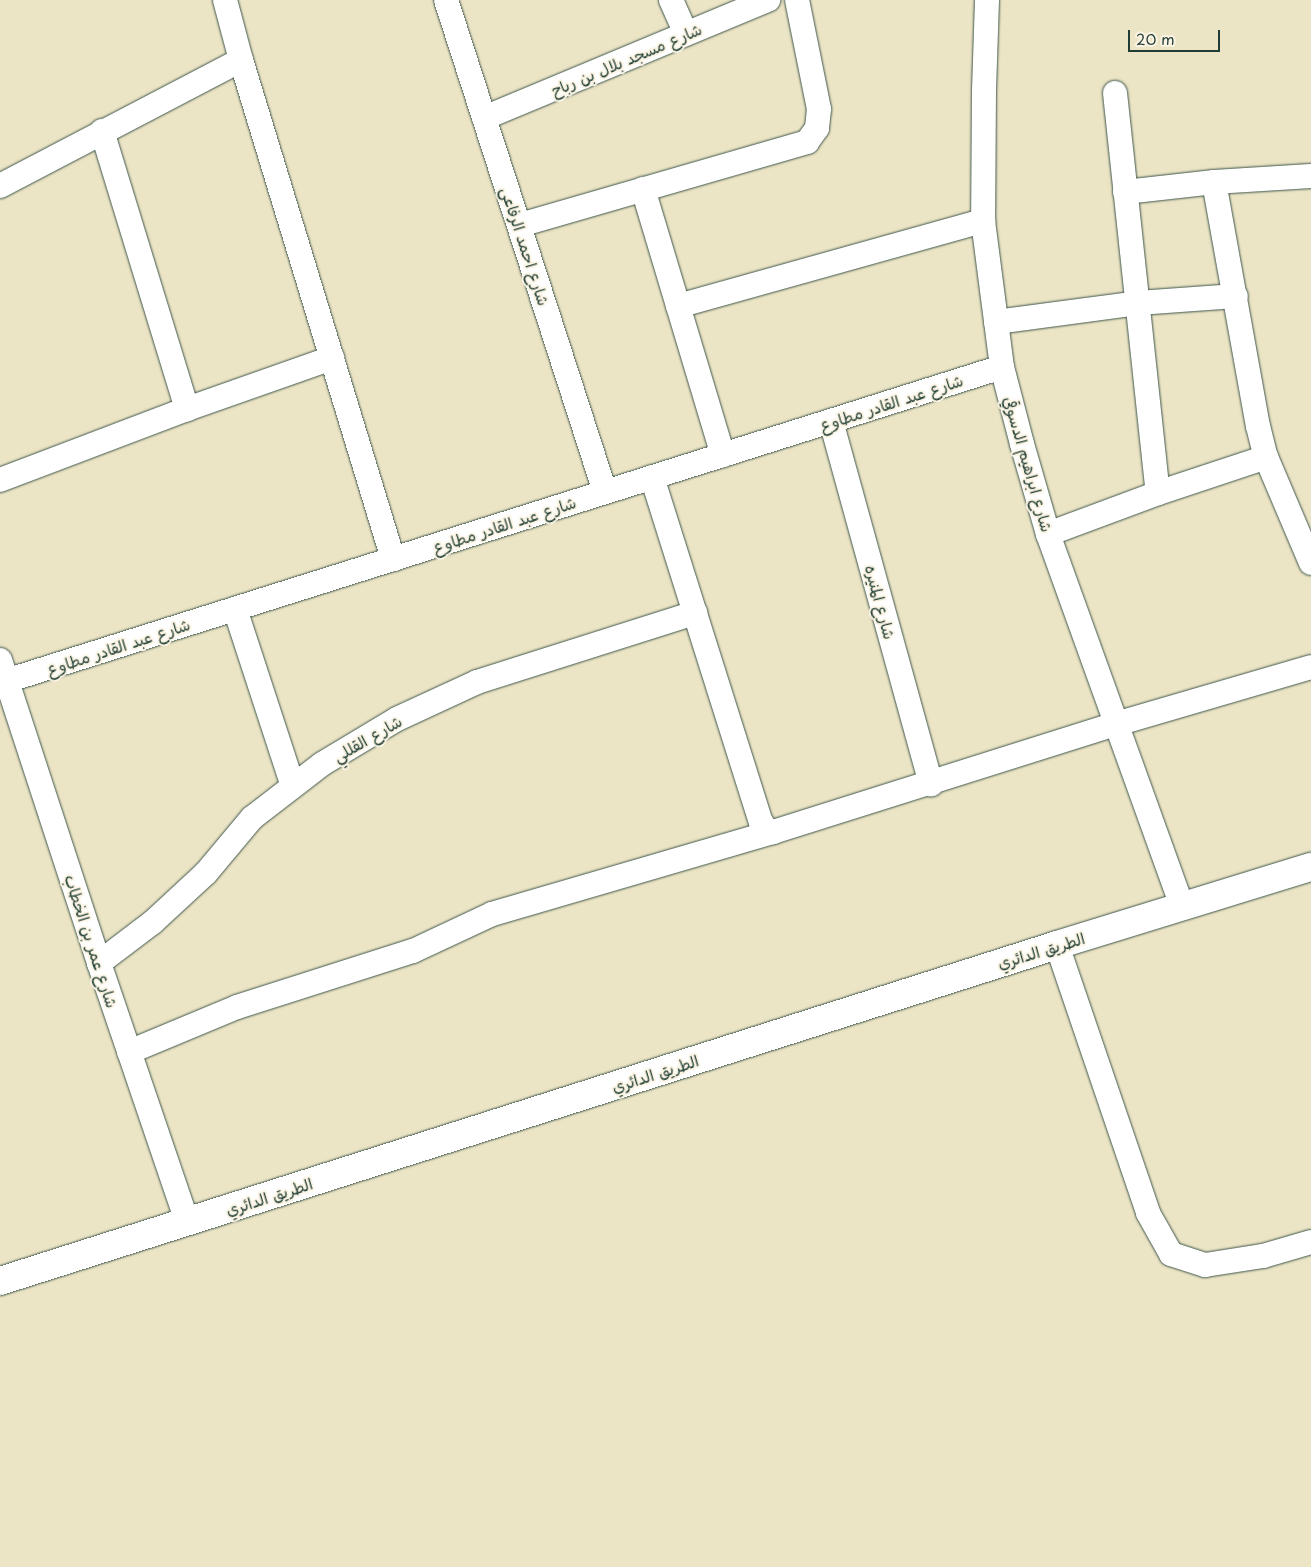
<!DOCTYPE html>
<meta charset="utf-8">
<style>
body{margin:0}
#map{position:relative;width:1311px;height:1567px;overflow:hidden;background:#ebe4c5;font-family:"Playpen Sans","Playpen Sans Arabic",sans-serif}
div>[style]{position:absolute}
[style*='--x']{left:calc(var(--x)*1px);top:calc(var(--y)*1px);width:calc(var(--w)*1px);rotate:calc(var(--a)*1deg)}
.roads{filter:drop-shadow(0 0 1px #3e564a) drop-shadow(0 0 1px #3e564a)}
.street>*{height:24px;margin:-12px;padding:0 12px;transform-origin:12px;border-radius:12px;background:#fff}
.secondary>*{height:28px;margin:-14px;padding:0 14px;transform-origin:14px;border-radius:14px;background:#fff}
span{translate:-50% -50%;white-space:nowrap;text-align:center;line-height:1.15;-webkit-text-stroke:4px #fcf5e5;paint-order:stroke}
.street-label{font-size:16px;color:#1f3d34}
.scale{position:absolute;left:1128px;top:30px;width:92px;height:22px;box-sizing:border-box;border:2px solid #1f3d34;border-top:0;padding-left:6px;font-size:15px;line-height:18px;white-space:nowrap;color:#1f3d34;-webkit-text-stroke:4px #fcf5e5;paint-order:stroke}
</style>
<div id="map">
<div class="roads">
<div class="street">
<div style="--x:225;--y:0;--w:62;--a:75.1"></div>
<div style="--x:241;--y:60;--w:522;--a:73.06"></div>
<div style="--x:446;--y:0;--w:517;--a:72.09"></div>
<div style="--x:671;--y:0;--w:36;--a:66"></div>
<div style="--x:987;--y:0;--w:90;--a:91.9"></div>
<div style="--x:984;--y:90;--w:131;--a:90.4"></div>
<div style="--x:983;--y:221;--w:147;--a:82.6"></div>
<div style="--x:1002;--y:367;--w:80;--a:75.4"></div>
<div style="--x:1022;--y:444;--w:94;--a:73.9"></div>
<div style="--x:1048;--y:534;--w:396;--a:70.2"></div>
<div style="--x:1115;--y:93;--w:402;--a:83.9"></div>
<div style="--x:484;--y:118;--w:308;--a:-22.6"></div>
<div style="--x:102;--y:131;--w:291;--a:73"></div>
<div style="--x:1214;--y:182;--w:248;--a:79.8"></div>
<div style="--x:1258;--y:426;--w:32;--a:76"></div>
<div style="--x:1266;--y:457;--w:115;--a:67"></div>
<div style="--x:0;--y:186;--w:272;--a:-27.6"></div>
<div style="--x:643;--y:189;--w:278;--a:73.3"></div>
<div style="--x:1125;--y:192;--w:90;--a:-6.4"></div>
<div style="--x:1214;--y:182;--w:97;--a:-3.5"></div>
<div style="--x:520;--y:225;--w:299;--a:-16.1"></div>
<div style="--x:807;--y:142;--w:17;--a:-54"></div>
<div style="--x:817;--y:128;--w:19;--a:-84"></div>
<div style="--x:819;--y:109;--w:111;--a:-101.4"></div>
<div style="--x:678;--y:306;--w:317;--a:-15.6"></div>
<div style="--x:996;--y:322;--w:143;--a:-7.6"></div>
<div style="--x:1138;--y:303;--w:98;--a:-4.1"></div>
<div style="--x:831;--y:421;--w:377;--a:74.6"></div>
<div style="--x:652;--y:477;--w:362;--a:72.5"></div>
<div style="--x:761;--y:822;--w:9;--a:54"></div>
<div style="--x:766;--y:829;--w:8;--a:23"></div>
<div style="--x:773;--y:832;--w:360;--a:-17.5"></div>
<div style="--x:1116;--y:724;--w:203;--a:-16.3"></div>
<div style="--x:0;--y:480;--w:200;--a:-20.8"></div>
<div style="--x:187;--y:409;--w:154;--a:-19.4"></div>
<div style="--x:1048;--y:534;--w:117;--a:-20.4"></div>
<div style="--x:1158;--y:493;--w:114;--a:-18.4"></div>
<div style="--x:235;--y:609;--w:186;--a:71.9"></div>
<div style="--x:0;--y:660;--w:319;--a:71.9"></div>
<div style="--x:99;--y:963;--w:274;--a:71.2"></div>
<div style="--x:6;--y:681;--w:1044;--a:-17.5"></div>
<div style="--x:1057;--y:945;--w:283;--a:71.2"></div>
<div style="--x:1148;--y:1213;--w:47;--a:60.7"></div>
<div style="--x:1171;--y:1254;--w:36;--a:18"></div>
<div style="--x:1205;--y:1265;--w:59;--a:-8.8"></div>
<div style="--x:1263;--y:1256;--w:50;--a:-16.3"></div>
<div style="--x:99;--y:963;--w:68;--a:-37.2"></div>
<div style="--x:153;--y:922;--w:72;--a:-42.8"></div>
<div style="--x:206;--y:873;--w:72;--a:-50.1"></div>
<div style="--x:252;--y:818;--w:88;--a:-37.6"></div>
<div style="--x:322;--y:764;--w:87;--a:-31"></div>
<div style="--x:397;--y:719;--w:88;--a:-24.8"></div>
<div style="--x:477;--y:682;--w:229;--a:-17.6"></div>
<div style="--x:129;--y:1052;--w:117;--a:-22.6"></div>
<div style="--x:237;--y:1007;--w:185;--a:-17.7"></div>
<div style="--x:413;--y:951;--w:87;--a:-25.1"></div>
<div style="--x:492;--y:914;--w:293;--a:-16.3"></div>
</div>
<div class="secondary">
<div style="--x:0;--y:1281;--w:1109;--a:-17.63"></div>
<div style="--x:1057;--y:945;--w:266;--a:-17.1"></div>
</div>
</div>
<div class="street-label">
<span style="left:626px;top:59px;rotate:-23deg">شارع مسجد بلال بن رباح</span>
<span style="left:526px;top:246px;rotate:72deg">شارع احمد الرفاعى</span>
<span style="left:891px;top:402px;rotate:-18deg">شارع عبد القادر مطاوع</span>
<span style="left:1029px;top:464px;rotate:74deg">شارع ابراهيم الدسوقي</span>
<span style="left:504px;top:524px;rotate:-18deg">شارع عبد القادر مطاوع</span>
<span style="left:881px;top:602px;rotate:75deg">شارع المنيره</span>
<span style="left:118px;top:646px;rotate:-18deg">شارع عبد القادر مطاوع</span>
<span style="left:367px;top:738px;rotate:-30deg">شارع القللي</span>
<span style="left:92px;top:941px;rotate:72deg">شارع عمر بن الخطاب</span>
<span style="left:1041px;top:950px;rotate:-17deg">الطريق الدائري</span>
<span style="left:655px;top:1073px;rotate:-18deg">الطريق الدائري</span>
<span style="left:269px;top:1196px;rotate:-18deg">الطريق الدائري</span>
</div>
<div class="scale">20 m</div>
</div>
